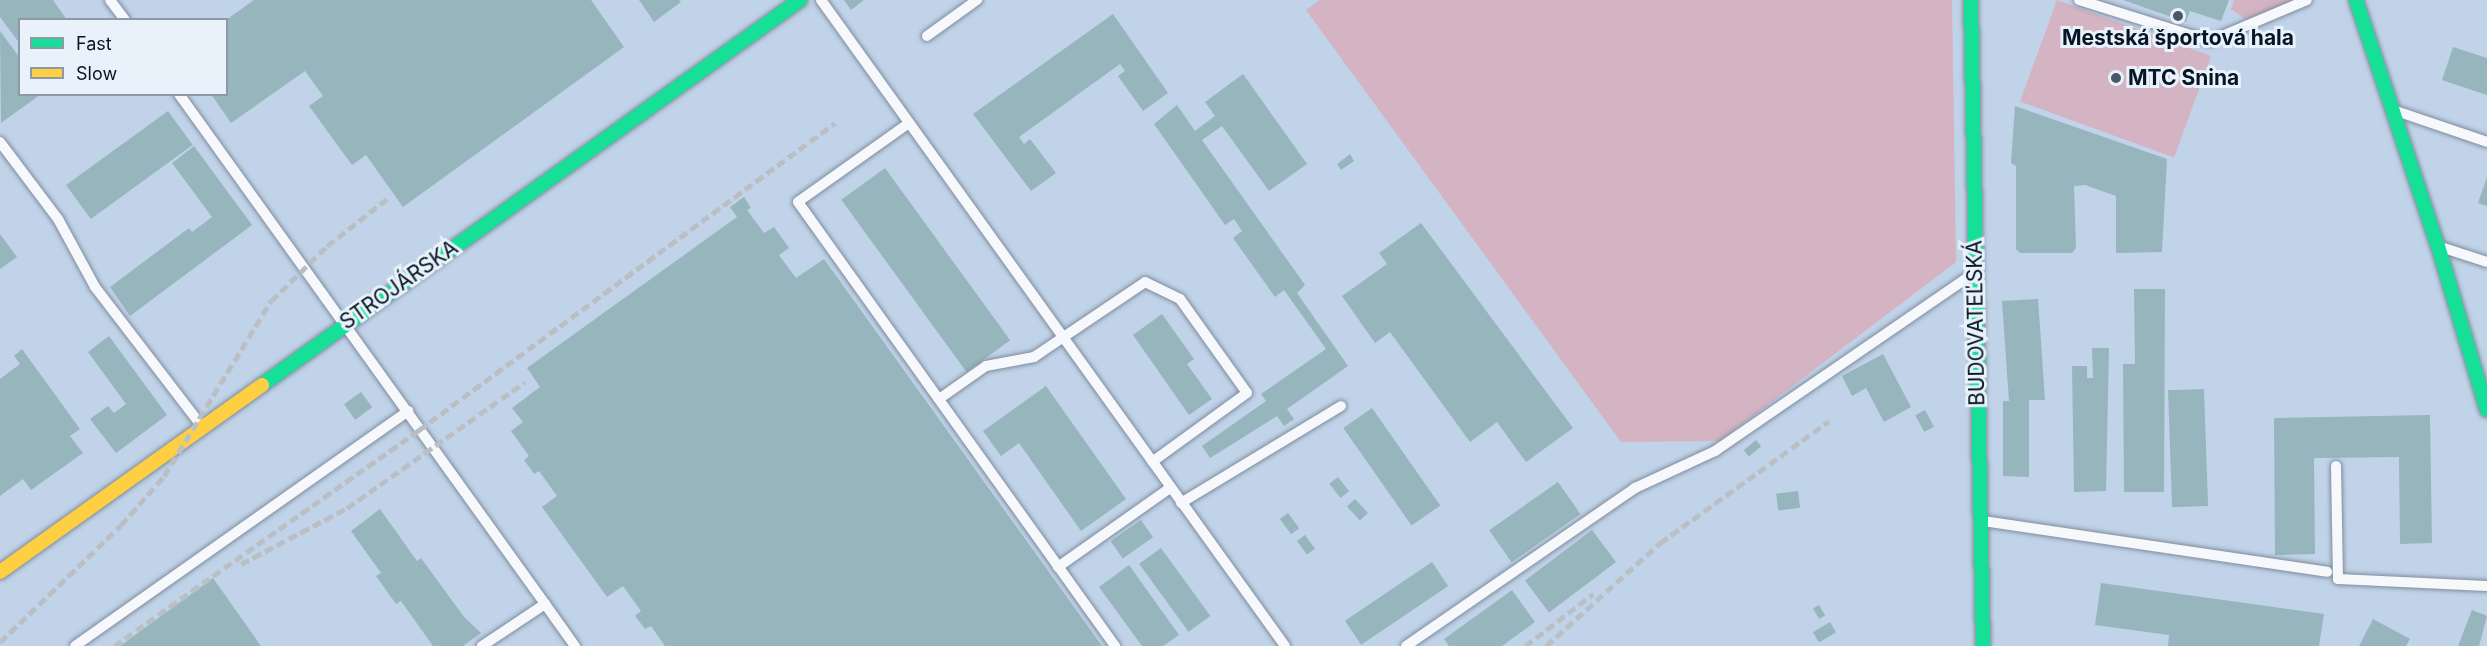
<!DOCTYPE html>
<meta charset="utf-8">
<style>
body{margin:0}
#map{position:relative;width:2487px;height:646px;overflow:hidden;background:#c1d3e8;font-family:Inter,sans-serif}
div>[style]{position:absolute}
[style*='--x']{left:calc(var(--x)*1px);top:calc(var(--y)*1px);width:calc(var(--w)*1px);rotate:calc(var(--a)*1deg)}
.green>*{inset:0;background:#d4b3c2;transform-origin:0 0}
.building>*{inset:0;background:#97b5bd;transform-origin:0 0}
.roads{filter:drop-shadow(0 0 2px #7e8d9e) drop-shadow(0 0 2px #7e8d9e)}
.lane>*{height:10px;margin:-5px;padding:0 5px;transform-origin:5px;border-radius:5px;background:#f6f8fc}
.fast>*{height:14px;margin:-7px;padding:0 7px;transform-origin:7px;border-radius:7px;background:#16e098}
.slow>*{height:14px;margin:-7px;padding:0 7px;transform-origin:7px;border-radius:7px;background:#ffcf43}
.rail>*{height:4.5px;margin-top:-2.25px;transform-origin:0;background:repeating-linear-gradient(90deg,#babfc5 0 9px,transparent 0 13.5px)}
.dots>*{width:16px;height:16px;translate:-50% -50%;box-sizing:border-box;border:3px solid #e9f1fa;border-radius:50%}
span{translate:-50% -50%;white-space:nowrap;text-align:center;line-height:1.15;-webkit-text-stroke:6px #e9f1fa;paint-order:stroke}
.poi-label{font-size:21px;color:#071626;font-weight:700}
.left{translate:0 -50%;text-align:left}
.street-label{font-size:21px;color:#071626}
.legend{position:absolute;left:18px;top:18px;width:210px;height:78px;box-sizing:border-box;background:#e9f1fa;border:2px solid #8f99a5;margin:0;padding:8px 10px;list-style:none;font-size:18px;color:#071626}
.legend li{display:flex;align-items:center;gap:12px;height:30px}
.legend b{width:30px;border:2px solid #8f99a5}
</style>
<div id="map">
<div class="green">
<div style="clip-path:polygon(1320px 0,1952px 0,1956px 262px,1720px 441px,1621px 442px,1306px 10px)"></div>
<div style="left:2057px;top:0;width:164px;height:108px;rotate:20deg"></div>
<div style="clip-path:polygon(2234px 0,2300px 0,2251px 23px,2231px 9px)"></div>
</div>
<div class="building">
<div style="clip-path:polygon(0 0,53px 0,67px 20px,20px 20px,20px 44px,0 17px)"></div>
<div style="clip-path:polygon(254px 0,591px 0,624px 47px,403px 207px,366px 155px,352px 165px,309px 106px,323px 96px,305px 71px,231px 123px,211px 94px,226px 94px,226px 20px)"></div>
<div style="clip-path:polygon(639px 0,679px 0,681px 2px,654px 22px)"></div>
<div style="clip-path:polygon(844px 0,864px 0,851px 10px)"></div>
<div style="clip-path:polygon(2123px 0,2229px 0,2221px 21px,2190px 11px,2186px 22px)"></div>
<div style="clip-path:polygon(1113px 14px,1168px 93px,1143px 111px,1118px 76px,1125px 71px,1120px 64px,1019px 137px,1024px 144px,1030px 139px,1056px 173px,1031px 191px,973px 114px)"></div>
<div style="clip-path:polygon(0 31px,20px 58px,20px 94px,41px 94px,1px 123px)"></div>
<div style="clip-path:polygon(2453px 47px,2487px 58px,2487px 95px,2442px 80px)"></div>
<div style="clip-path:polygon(1243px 74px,1307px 164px,1269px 191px,1222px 126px,1202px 140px,1305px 285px,1297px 293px,1348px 366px,1287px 409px,1294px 419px,1284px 426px,1277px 416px,1210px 458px,1202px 446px,1266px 401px,1261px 394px,1326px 349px,1284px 290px,1275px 297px,1233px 238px,1242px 231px,1234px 219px,1225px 225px,1154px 124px,1177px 105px,1195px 131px,1215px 116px,1205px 102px)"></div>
<div style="clip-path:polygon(2015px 106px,2167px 159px,2162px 252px,2116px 253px,2116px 196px,2085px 185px,2074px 186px,2076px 248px,2072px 253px,2020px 253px,2016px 249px,2016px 166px,2011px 163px)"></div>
<div style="left:168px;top:111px;width:42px;height:126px;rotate:54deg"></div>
<div style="clip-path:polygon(194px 146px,252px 225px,130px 316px,110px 287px,189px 228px,192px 232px,212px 217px,172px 163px)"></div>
<div style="clip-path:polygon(1350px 154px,1354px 161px,1341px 170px,1337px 164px)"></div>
<div style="left:885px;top:168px;width:213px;height:54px;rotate:54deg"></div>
<div style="clip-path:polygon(2487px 177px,2487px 206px,2478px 203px)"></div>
<div style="clip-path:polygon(744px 197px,751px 208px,747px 210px,764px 233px,774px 227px,789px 248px,779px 255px,796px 278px,824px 259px,1102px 646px,665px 646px,651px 626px,645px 629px,635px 616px,641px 611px,623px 586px,607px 597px,542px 507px,557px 496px,539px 471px,534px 474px,524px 460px,529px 456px,511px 431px,523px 422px,512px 408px,540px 387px,527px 368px,737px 217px,730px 207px)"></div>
<div style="clip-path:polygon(1421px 223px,1573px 428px,1526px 462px,1497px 422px,1470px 442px,1390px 332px,1375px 343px,1342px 296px,1387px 264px,1379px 253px)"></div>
<div style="clip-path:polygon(0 234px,17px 257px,0 269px)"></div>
<div style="clip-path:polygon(2134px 289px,2165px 289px,2164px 492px,2124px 492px,2123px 364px,2135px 364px)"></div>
<div style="clip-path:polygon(2038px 299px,2045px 400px,2029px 400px,2029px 477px,2003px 476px,2003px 401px,2009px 401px,2002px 301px)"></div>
<div style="clip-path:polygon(1162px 314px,1194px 359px,1187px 364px,1212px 399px,1189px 415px,1133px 335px)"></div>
<div style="clip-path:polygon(109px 336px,167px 415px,116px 453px,90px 419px,108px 406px,114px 413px,126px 404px,88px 352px)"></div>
<div style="clip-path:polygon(2092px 348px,2109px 348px,2106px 491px,2074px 492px,2072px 366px,2087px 366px,2087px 378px,2093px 378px)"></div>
<div style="clip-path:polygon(22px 349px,80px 429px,70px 436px,83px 453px,31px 490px,23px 479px,0 496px,0 379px,20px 364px,14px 356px)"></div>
<div style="clip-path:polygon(1883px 354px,1911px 407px,1884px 422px,1866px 388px,1852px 396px,1842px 376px)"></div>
<div style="clip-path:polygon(1046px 386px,1126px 499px,1081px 531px,1019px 443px,1001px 456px,983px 431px)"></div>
<div style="left:2204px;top:389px;width:117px;height:36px;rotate:88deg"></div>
<div style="left:361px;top:392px;width:19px;height:21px;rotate:54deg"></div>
<div style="left:1372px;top:408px;width:119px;height:35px;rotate:55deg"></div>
<div style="left:1925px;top:410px;width:19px;height:11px;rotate:62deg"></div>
<div style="clip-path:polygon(2430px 415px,2432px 543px,2400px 544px,2399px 457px,2314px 458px,2315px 554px,2275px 555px,2274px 418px)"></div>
<div style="left:1756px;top:440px;width:8px;height:16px;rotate:50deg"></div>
<div style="left:1338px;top:477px;width:18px;height:11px;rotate:52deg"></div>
<div style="left:1558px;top:482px;width:39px;height:84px;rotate:55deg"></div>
<div style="left:1798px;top:491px;width:17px;height:22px;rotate:83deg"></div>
<div style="left:1355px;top:499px;width:19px;height:11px;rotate:47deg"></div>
<div style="clip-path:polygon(380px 509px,417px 561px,421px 558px,464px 617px,481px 633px,463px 646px,433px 646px,401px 601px,396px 604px,376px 576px,381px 573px,351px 531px)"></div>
<div style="left:1288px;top:513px;width:19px;height:10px;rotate:54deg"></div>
<div style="left:1141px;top:520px;width:21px;height:37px;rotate:55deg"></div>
<div style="left:1592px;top:530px;width:40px;height:84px;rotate:53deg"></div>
<div style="left:1305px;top:535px;width:17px;height:10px;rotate:54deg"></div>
<div style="left:1161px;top:548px;width:84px;height:27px;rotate:54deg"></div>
<div style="left:1432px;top:562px;width:29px;height:105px;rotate:56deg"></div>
<div style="clip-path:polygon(1129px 565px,1179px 635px,1163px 646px,1142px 646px,1099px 587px)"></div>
<div style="clip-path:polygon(213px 578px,261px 646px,120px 646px)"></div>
<div style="clip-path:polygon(2101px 583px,2324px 614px,2319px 646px,2168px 646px,2169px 635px,2095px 625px)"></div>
<div style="clip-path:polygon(1512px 590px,1535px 622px,1502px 646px,1449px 646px,1444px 639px)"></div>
<div style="left:1819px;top:605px;width:12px;height:7px;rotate:59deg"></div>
<div style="clip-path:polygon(2472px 610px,2487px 616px,2479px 646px,2458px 646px)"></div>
<div style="clip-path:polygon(2373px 619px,2410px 639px,2406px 646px,2359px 646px)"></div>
<div style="left:1830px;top:622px;width:12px;height:20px;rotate:59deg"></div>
</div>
<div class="roads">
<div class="lane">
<div style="--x:110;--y:0;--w:25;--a:53"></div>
<div style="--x:821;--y:0;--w:795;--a:54.31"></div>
<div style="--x:2079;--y:0;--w:137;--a:17.4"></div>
<div style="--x:2210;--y:41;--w:105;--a:-22.9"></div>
<div style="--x:927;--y:36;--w:62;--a:-35.8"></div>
<div style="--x:179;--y:94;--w:628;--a:54.33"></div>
<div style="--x:545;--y:604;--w:76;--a:146.3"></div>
<div style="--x:2399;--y:112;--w:93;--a:18.8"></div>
<div style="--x:909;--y:123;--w:136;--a:144.6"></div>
<div style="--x:798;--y:202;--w:546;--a:54.47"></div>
<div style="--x:0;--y:142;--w:96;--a:53"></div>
<div style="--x:58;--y:219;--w:77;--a:61.4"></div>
<div style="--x:95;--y:287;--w:173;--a:52.5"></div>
<div style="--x:2444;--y:248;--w:45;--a:18"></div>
<div style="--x:939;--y:399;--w:57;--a:-35.1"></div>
<div style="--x:986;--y:366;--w:49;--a:-10.6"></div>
<div style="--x:1034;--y:357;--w:134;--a:-34"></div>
<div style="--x:1145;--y:282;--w:39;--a:26"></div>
<div style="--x:1180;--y:299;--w:115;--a:54.5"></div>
<div style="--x:1247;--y:393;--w:117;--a:144"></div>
<div style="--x:2336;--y:466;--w:113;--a:89"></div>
<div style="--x:2338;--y:579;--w:149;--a:2.7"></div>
<div style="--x:1181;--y:503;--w:187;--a:-31.2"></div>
<div style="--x:1983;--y:521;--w:348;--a:8.4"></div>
<div style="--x:1058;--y:567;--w:137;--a:-35.2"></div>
<div style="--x:545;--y:604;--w:52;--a:54.5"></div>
<div style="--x:75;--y:646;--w:408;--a:-35.2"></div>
<div style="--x:1406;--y:646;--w:278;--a:-34.6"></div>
<div style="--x:1635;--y:488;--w:88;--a:-24.8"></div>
<div style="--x:1715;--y:451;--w:311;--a:-34.5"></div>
</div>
<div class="fast">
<div style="--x:1971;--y:0;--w:646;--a:88.94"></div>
<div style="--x:2356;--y:0;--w:259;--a:71.6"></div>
<div style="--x:2438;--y:246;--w:171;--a:73.4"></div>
<div style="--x:262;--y:385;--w:662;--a:-35.59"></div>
</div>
<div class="slow">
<div style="--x:0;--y:572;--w:322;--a:-35.5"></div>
</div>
</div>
<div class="rail">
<div style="--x:241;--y:564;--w:120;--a:-27.8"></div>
<div style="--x:347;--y:508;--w:218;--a:-35.3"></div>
<div style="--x:0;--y:642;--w:168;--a:-44"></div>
<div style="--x:121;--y:525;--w:65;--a:-48.7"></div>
<div style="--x:164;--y:476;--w:205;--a:-58.6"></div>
<div style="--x:271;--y:301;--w:78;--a:-44.5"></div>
<div style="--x:327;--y:246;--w:76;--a:-38.1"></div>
<div style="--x:114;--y:646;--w:374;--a:-35.3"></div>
<div style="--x:419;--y:430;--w:517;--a:-36.43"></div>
<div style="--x:1525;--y:646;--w:86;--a:-37.4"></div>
<div style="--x:1546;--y:646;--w:154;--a:-42.1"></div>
<div style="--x:1660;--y:543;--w:208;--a:-35.8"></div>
</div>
<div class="dots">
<div style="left:2178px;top:16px;background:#48586a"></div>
<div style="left:2116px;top:78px;background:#48586a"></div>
</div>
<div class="poi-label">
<span style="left:2178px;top:38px">Mestská športová hala</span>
<span class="left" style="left:2128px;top:78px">MTC Snina</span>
</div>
<div class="street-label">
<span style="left:399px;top:285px;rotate:-35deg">STROJÁRSKA</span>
<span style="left:1976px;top:323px;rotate:-91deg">BUDOVATEĽSKÁ</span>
</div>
<ul class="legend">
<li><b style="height:8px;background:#16e098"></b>Fast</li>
<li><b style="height:8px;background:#ffcf43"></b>Slow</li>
</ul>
</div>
